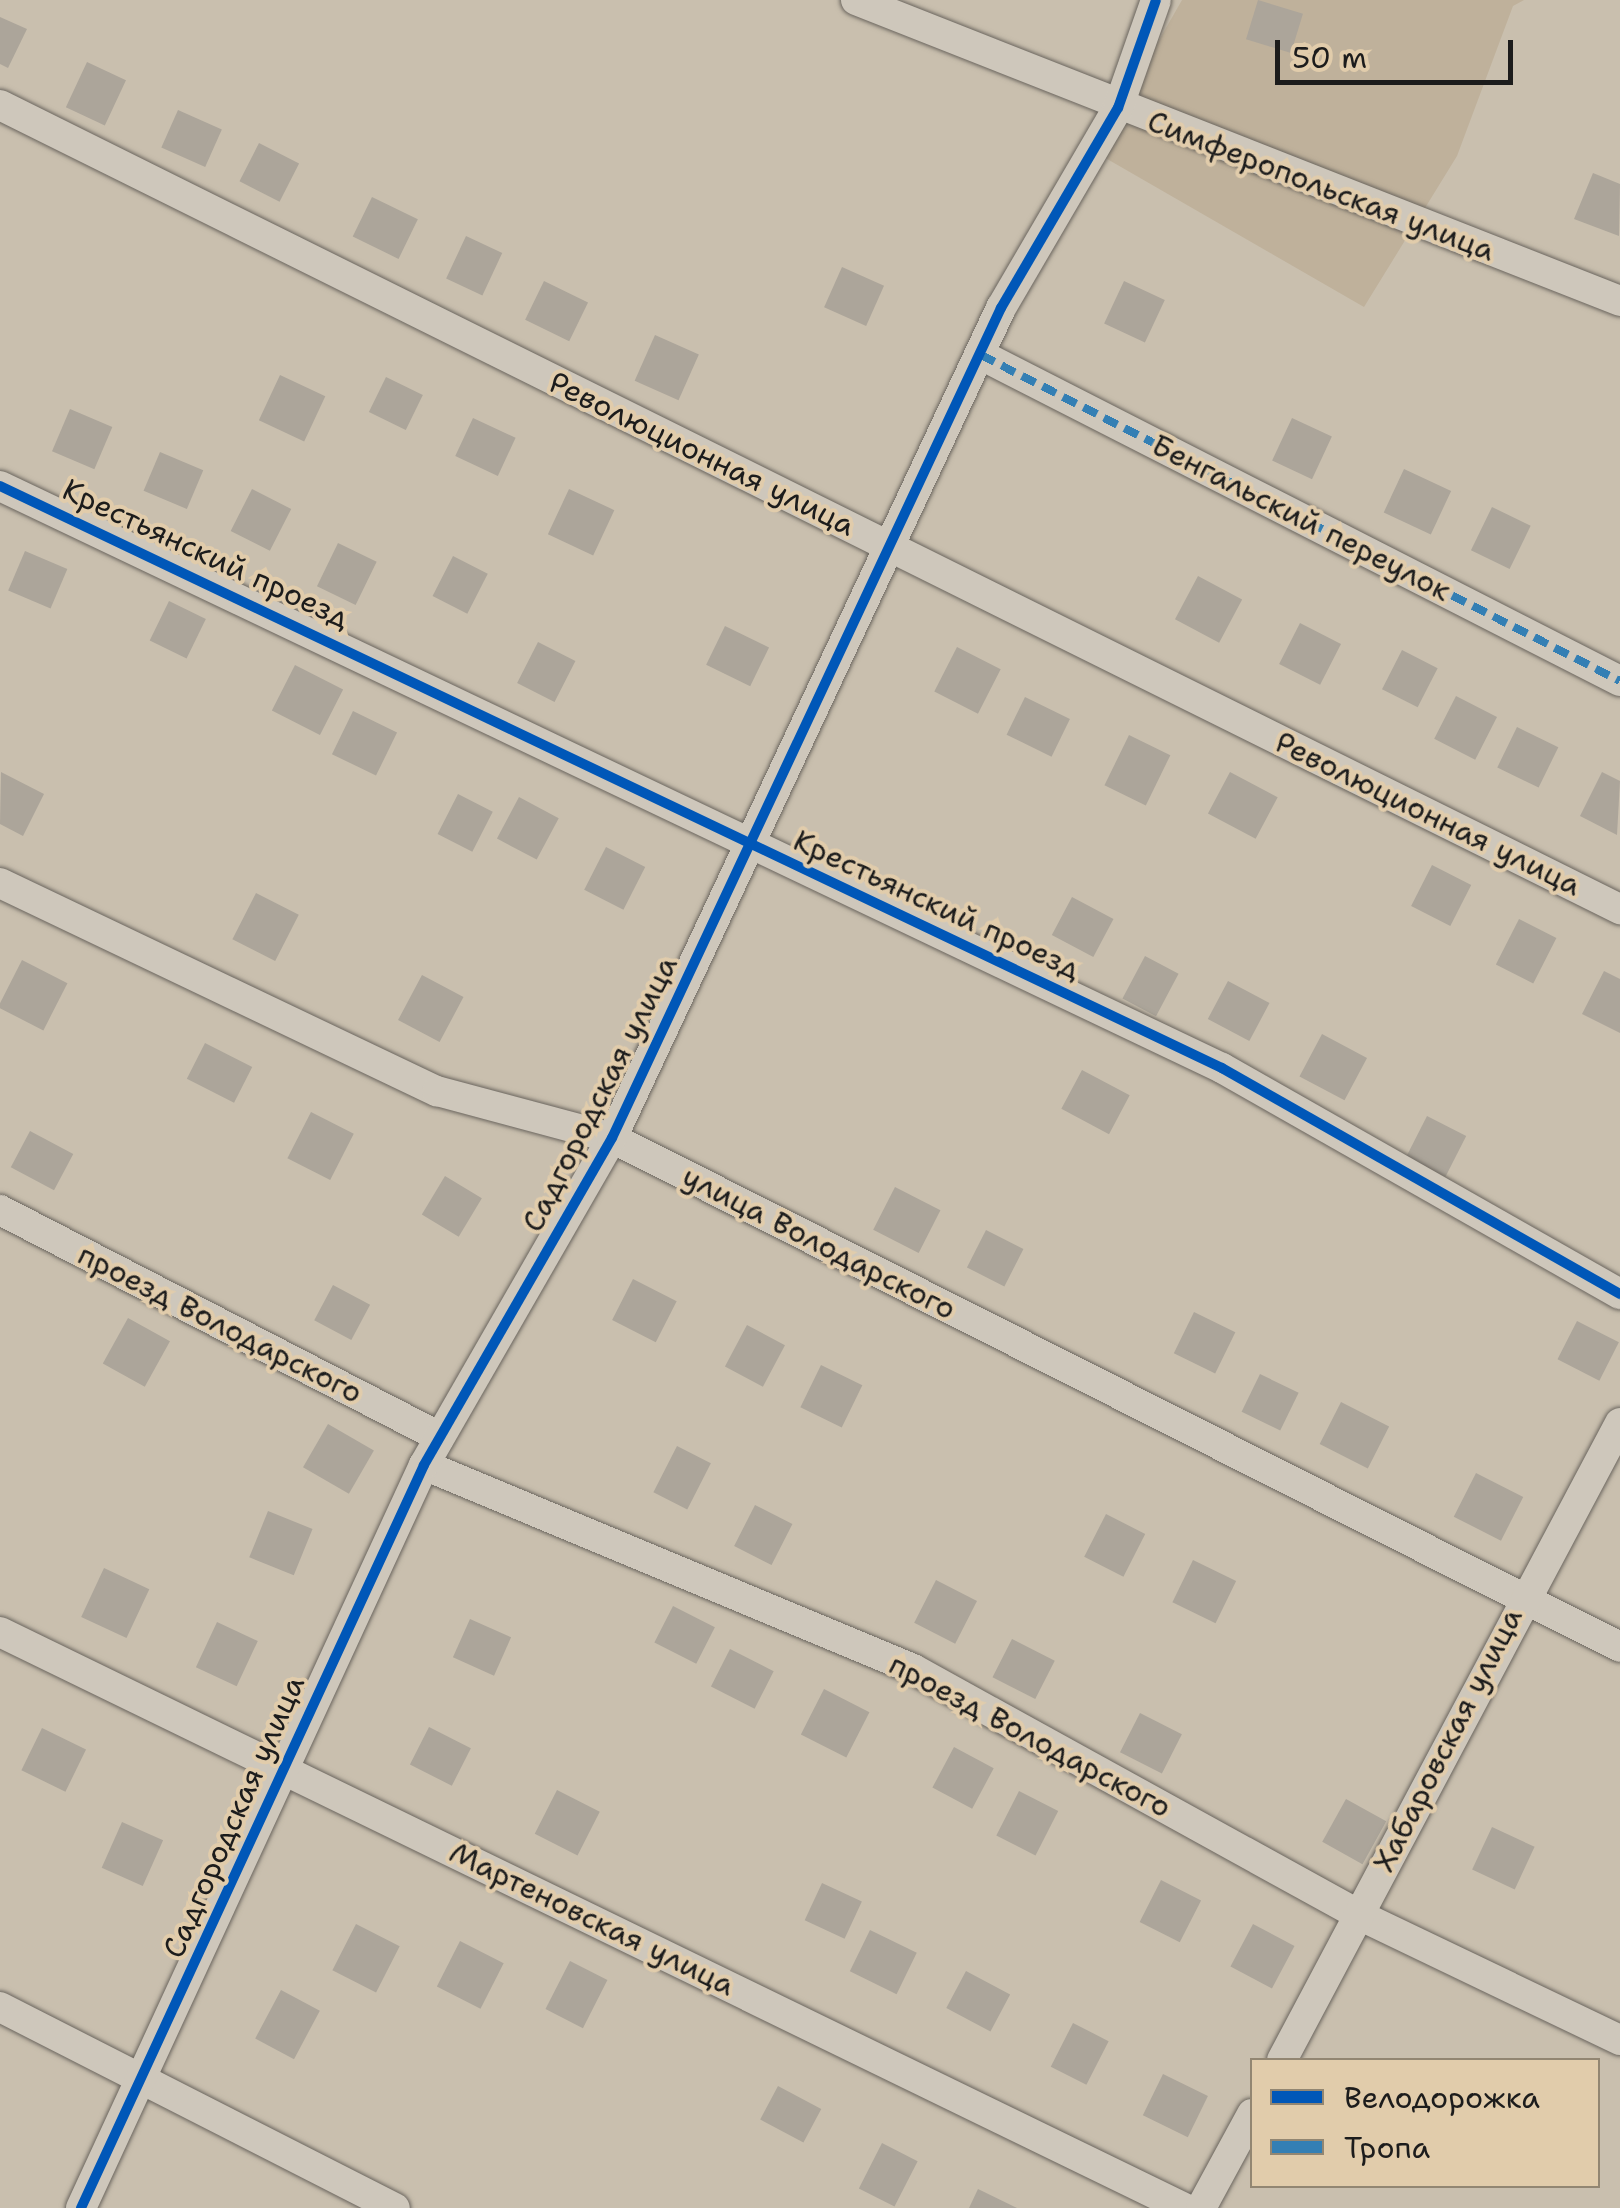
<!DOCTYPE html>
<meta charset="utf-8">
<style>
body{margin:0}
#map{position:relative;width:1620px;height:2208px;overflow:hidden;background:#c9bfae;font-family:"Shantell Sans",sans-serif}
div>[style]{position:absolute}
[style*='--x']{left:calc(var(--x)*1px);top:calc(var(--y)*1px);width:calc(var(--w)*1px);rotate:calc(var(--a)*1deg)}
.green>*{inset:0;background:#bfb19b}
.building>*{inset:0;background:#aca59a;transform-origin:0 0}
.roads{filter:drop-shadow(0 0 2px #6a655e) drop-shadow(0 0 2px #6a655e)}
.minor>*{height:30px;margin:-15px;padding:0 15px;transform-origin:15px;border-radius:15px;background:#cec7bb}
.quiet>*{height:8px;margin-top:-4px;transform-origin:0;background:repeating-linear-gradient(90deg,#347fb4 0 15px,transparent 0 23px)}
.cycleway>*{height:10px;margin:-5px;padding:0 5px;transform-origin:5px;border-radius:5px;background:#0057b8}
span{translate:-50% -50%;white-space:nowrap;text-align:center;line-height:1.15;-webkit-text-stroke:8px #e1ccab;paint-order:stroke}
.street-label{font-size:30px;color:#1c1c1c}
.legend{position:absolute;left:1250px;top:2058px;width:350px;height:130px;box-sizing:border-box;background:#e1ccab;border:2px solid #928672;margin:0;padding:12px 18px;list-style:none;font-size:30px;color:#1c1c1c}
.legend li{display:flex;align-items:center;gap:20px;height:50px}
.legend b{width:50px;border:2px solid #928672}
.scale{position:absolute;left:1275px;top:40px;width:238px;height:45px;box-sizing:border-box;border:5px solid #1c1c1c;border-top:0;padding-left:12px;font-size:30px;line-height:35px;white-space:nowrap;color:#1c1c1c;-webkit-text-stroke:8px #e1ccab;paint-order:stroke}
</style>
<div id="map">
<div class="green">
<div style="clip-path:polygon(1182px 0,1524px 0,1513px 6px,1457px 156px,1364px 307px,1095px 152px)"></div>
</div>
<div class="building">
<div style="left:1258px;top:0;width:47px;height:41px;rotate:17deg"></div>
<div style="clip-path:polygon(0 17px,27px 29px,8px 68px,0 64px)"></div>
<div style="left:87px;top:62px;width:43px;height:50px;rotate:25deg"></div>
<div style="left:178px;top:110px;width:48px;height:41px;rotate:24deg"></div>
<div style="left:259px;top:143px;width:45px;height:43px;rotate:27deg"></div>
<div style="clip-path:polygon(1593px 173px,1620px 184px,1619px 236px,1574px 219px)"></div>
<div style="left:372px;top:197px;width:51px;height:44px;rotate:26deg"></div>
<div style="left:466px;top:236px;width:40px;height:47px;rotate:25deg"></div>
<div style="left:842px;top:267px;width:46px;height:44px;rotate:24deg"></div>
<div style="left:544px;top:281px;width:49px;height:43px;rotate:26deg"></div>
<div style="left:1124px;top:281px;width:45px;height:47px;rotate:25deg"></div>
<div style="left:655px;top:335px;width:48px;height:50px;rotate:24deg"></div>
<div style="left:280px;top:375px;width:50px;height:50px;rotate:25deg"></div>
<div style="left:386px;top:377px;width:41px;height:39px;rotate:26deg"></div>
<div style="left:70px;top:409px;width:46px;height:46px;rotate:23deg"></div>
<div style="left:473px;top:418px;width:47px;height:42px;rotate:25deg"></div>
<div style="left:1292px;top:418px;width:44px;height:47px;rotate:25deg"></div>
<div style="left:160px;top:452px;width:47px;height:42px;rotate:23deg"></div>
<div style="left:1404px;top:469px;width:52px;height:48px;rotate:25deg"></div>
<div style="left:252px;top:489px;width:44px;height:47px;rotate:27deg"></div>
<div style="left:569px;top:489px;width:50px;height:50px;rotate:25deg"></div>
<div style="left:1492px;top:507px;width:43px;height:48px;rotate:26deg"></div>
<div style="left:338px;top:543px;width:43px;height:48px;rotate:26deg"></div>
<div style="left:25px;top:551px;width:46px;height:43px;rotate:23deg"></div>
<div style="left:453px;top:556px;width:39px;height:45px;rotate:27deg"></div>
<div style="left:1198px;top:576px;width:50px;height:49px;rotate:28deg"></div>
<div style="left:169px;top:601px;width:41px;height:44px;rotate:26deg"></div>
<div style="left:1300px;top:623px;width:46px;height:46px;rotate:27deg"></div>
<div style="left:725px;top:626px;width:49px;height:43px;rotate:26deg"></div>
<div style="left:538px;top:642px;width:42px;height:46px;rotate:27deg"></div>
<div style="left:957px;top:647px;width:49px;height:50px;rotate:27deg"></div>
<div style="left:1402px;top:650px;width:40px;height:44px;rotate:27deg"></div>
<div style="left:295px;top:665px;width:54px;height:51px;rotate:27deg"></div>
<div style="left:1456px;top:696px;width:46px;height:48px;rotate:27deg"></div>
<div style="left:1025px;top:697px;width:50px;height:42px;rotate:26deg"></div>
<div style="left:353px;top:711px;width:49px;height:48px;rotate:26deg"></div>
<div style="left:1517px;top:727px;width:46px;height:45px;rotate:26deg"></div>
<div style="left:1129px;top:735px;width:46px;height:56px;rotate:26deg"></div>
<div style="clip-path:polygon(1px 772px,44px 794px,23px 836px,0 824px)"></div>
<div style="left:1230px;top:772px;width:54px;height:47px;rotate:28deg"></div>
<div style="clip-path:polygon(1602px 772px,1620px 781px,1617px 835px,1580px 816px)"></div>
<div style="left:458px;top:794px;width:39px;height:45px;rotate:27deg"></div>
<div style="left:519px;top:797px;width:45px;height:47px;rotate:28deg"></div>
<div style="left:606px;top:847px;width:44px;height:48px;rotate:27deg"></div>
<div style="left:1432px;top:865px;width:44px;height:46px;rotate:27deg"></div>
<div style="left:256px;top:893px;width:48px;height:52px;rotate:27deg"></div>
<div style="left:1072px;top:897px;width:47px;height:43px;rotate:28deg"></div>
<div style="left:1519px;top:919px;width:42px;height:51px;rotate:27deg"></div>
<div style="left:1145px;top:956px;width:38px;height:48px;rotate:28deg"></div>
<div style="left:22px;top:960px;width:51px;height:53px;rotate:27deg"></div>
<div style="clip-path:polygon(1604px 971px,1620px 979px,1620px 1033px,1582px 1014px)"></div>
<div style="left:422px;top:975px;width:47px;height:51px;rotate:28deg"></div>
<div style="left:1228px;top:981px;width:47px;height:43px;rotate:28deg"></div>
<div style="left:1322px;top:1034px;width:51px;height:48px;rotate:28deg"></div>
<div style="left:205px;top:1043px;width:53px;height:40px;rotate:27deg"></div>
<div style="left:1082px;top:1070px;width:54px;height:44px;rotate:28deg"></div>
<div style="left:311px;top:1112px;width:48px;height:52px;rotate:27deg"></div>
<div style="left:1427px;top:1116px;width:44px;height:46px;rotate:27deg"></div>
<div style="left:30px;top:1131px;width:49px;height:41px;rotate:28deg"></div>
<div style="left:445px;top:1176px;width:43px;height:45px;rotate:31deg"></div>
<div style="left:895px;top:1187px;width:51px;height:48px;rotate:27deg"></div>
<div style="left:986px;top:1230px;width:42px;height:42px;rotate:27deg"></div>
<div style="left:633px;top:1279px;width:49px;height:46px;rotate:27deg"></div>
<div style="left:333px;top:1285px;width:42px;height:40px;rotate:28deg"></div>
<div style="left:1194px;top:1312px;width:46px;height:46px;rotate:26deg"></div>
<div style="left:128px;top:1318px;width:48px;height:52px;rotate:29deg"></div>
<div style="left:1577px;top:1321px;width:47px;height:43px;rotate:27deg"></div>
<div style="left:747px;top:1325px;width:43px;height:47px;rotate:28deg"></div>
<div style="left:821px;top:1365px;width:46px;height:47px;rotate:26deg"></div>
<div style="left:1260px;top:1374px;width:43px;height:42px;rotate:26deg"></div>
<div style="left:1341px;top:1402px;width:54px;height:47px;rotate:27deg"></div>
<div style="left:328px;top:1424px;width:53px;height:50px;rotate:30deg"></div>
<div style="left:677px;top:1446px;width:38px;height:52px;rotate:27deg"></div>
<div style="left:1476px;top:1473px;width:53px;height:49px;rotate:27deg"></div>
<div style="left:755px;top:1505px;width:42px;height:46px;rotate:27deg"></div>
<div style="left:268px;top:1511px;width:48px;height:50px;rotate:22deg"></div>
<div style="left:1106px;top:1514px;width:44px;height:48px;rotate:27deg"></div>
<div style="left:1193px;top:1560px;width:48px;height:47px;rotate:26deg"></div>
<div style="left:104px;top:1568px;width:50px;height:54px;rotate:25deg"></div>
<div style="left:936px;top:1580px;width:46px;height:48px;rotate:27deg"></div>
<div style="left:673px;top:1606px;width:47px;height:41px;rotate:27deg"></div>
<div style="left:470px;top:1619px;width:45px;height:42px;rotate:24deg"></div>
<div style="left:217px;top:1622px;width:45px;height:50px;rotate:25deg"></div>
<div style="left:1012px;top:1639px;width:48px;height:43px;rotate:27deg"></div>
<div style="left:730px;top:1649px;width:49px;height:42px;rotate:27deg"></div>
<div style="left:824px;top:1689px;width:51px;height:51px;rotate:27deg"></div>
<div style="left:1140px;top:1713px;width:47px;height:44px;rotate:27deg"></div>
<div style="left:429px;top:1727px;width:47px;height:42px;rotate:27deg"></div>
<div style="left:42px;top:1728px;width:49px;height:47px;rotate:26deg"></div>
<div style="left:954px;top:1747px;width:45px;height:46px;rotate:28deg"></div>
<div style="left:557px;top:1790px;width:48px;height:49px;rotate:27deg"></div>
<div style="left:1019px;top:1791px;width:44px;height:50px;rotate:27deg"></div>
<div style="left:1346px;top:1799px;width:46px;height:49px;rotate:29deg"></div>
<div style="left:122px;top:1822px;width:45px;height:50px;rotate:24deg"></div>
<div style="left:1492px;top:1827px;width:47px;height:47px;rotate:25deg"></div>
<div style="left:1161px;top:1880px;width:45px;height:47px;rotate:27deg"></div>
<div style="left:822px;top:1883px;width:44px;height:41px;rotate:25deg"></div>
<div style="left:356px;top:1924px;width:49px;height:52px;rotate:27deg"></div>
<div style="left:1253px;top:1924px;width:47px;height:48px;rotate:28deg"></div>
<div style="left:870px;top:1930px;width:52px;height:46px;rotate:26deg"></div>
<div style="left:460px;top:1941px;width:49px;height:51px;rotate:27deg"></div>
<div style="left:570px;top:1961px;width:42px;height:54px;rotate:27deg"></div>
<div style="left:966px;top:1971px;width:50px;height:42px;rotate:28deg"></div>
<div style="left:281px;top:1990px;width:44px;height:55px;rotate:28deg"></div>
<div style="left:1073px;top:2023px;width:40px;height:49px;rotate:27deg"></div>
<div style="left:1163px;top:2074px;width:50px;height:46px;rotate:26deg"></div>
<div style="left:778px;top:2086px;width:49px;height:38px;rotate:28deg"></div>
<div style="left:882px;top:2143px;width:40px;height:51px;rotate:27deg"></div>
<div style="clip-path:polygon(978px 2189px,1017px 2208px,969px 2208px)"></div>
</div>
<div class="roads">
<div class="minor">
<div style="--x:856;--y:0;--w:821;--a:21.5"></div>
<div style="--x:0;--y:105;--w:1809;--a:26.4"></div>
<div style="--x:981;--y:355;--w:717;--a:27.03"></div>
<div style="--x:0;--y:486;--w:1354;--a:25.47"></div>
<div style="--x:1222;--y:1068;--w:458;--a:29.6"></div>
<div style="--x:0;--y:883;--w:484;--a:25.5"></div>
<div style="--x:437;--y:1091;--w:181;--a:15"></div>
<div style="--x:612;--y:1138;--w:1129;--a:26.79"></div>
<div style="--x:0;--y:1210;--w:495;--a:27.3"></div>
<div style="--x:424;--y:1465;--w:530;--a:22.64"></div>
<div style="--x:913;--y:1669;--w:512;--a:28.87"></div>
<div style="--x:1361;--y:1916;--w:287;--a:25.6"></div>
<div style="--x:0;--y:1632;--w:1317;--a:25.94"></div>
<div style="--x:0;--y:2007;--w:443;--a:27"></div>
<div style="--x:1282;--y:2060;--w:721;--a:-62.05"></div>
<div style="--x:81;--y:2208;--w:818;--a:-65.22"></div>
<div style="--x:424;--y:1465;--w:377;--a:-60.1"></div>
<div style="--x:612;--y:1138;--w:917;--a:-64.89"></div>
<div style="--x:1001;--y:308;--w:232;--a:-59.7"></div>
<div style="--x:1118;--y:108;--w:114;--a:-70.6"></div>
<div style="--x:1201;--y:2208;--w:107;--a:-61.5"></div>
</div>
</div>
<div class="quiet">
<div style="--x:981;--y:355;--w:717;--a:27.03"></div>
</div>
<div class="cycleway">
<div style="--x:0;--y:486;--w:1354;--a:25.47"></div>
<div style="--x:1222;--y:1068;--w:458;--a:29.6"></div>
<div style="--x:81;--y:2208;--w:818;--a:-65.22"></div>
<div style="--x:424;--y:1465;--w:377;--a:-60.1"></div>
<div style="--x:612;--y:1138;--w:917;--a:-64.89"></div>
<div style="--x:1001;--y:308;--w:232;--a:-59.7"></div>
<div style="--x:1118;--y:108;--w:114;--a:-70.6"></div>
</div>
<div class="street-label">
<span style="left:1321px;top:186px;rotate:21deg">Симферопольская улица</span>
<span style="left:702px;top:454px;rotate:26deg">Революционная улица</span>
<span style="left:1301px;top:518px;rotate:27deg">Бенгальский переулок</span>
<span style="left:206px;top:554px;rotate:25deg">Крестьянский проезд</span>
<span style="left:1428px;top:814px;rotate:26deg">Революционная улица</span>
<span style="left:937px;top:905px;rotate:25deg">Крестьянский проезд</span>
<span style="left:600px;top:1094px;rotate:-63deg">Садгородская улица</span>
<span style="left:819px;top:1243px;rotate:27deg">улица Володарского</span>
<span style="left:220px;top:1324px;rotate:27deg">проезд Володарского</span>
<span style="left:1030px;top:1736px;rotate:28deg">проезд Володарского</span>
<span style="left:1448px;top:1740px;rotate:-63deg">Хабаровская улица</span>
<span style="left:234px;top:1817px;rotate:-66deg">Садгородская улица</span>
<span style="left:592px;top:1919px;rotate:26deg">Мартеновская улица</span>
</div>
<ul class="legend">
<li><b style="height:12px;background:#0057b8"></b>Велодорожка</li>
<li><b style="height:12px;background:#347fb4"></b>Тропа</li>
</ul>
<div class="scale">50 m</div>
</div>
